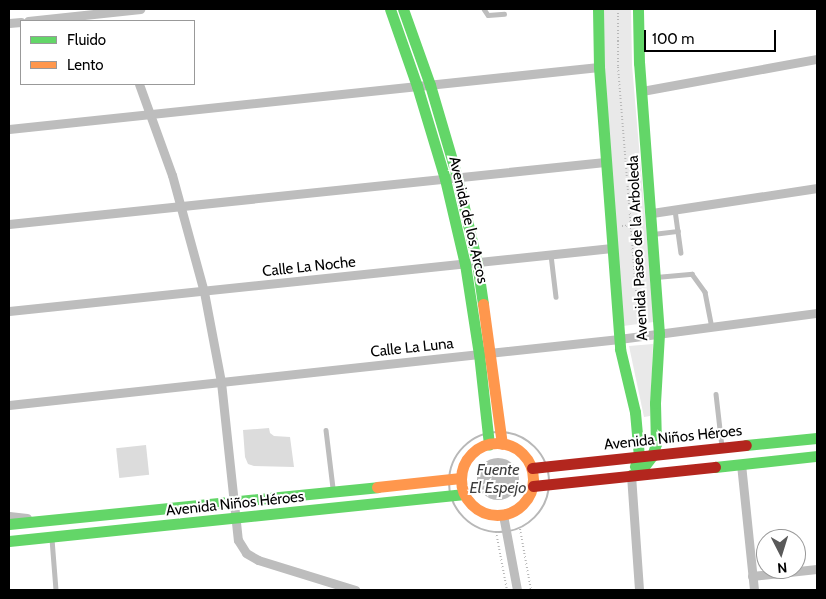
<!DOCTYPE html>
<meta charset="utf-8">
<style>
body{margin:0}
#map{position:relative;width:826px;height:599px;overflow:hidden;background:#fff;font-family:Cabin,sans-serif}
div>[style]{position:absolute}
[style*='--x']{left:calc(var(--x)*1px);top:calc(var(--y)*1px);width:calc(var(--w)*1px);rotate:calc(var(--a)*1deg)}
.green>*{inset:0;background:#e9e9e9}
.water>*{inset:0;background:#bbb}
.round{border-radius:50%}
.building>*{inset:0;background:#dcdcdc;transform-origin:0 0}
.path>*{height:2px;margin-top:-1px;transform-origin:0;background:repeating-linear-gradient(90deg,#b8b8b8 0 1px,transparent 0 3.5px)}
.path>.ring{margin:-1px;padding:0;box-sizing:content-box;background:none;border:2px solid #b8b8b8;border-radius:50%}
.lane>*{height:4.5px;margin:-2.25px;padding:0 2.25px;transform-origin:2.25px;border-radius:2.25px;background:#bdbdbd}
.street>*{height:9px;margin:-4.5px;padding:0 4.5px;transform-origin:4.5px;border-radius:4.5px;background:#bdbdbd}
.fast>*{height:11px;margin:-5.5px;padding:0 5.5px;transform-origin:5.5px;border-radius:5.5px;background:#63d668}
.slow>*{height:11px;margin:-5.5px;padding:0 5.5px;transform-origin:5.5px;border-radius:5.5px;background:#ff974d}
.slow>.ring{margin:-5.5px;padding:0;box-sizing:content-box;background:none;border:11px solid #ff974d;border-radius:50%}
.jam>*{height:11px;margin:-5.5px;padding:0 5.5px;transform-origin:5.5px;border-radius:5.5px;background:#b3261e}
span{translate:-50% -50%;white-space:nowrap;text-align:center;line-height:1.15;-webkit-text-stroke:4px #fff;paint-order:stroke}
.street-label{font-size:15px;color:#000}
.water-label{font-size:16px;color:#3f3f3f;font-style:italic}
.frame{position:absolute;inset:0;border:10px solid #000;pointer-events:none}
.legend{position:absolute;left:20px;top:20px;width:175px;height:65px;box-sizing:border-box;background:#fff;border:1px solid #999;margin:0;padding:6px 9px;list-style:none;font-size:15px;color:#000}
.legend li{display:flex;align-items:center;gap:10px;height:25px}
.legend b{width:25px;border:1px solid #999}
.north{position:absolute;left:756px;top:529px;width:50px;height:50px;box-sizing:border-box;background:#fff;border:1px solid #999;border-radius:50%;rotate:175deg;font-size:14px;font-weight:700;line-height:20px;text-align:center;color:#000}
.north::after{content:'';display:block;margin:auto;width:18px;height:22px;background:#595959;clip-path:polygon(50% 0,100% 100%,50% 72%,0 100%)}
.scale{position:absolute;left:644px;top:30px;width:132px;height:22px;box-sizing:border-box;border:2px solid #000;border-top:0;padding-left:6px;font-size:15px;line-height:18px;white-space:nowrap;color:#000;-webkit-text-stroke:4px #fff;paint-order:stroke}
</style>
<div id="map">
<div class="green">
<div style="clip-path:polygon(603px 9px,631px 9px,632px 65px,654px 322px,623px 326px,604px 67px)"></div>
<div style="clip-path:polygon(653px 344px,650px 416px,644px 417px,629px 346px)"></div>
</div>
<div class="water">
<div class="round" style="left:477px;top:458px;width:42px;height:42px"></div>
</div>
<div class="building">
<div style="clip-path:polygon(269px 428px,270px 433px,274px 436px,290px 437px,294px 467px,254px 466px,248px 464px,245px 457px,243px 430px)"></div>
<div style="left:146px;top:445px;width:30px;height:30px;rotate:84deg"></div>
</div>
<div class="path">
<div style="--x:618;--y:9;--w:58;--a:90"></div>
<div style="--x:618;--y:67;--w:262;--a:85.4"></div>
<div style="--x:622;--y:226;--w:18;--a:-3"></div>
<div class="ring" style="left:449px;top:432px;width:98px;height:98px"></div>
<div style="--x:520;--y:529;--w:62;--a:79.8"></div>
<div style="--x:496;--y:532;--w:59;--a:79.3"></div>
</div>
<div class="lane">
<div style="--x:484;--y:9;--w:7;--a:56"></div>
<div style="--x:488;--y:15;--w:16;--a:-4"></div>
<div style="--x:675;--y:210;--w:43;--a:82.1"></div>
<div style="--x:653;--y:234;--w:25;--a:-7"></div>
<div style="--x:551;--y:255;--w:42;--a:83.2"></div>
<div style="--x:656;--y:277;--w:36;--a:-5"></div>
<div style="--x:692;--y:274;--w:22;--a:54"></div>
<div style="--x:705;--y:292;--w:36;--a:79"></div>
<div style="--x:716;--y:394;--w:53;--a:83.5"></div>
<div style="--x:326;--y:430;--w:58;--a:83.1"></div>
<div style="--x:52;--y:539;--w:51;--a:85.5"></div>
</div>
<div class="street">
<div style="--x:28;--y:21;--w:113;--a:-6.1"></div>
<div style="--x:9;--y:23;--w:12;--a:-5"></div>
<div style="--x:139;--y:84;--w:97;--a:70.1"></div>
<div style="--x:172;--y:175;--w:121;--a:74.7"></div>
<div style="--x:204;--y:292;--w:92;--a:79.3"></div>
<div style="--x:221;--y:382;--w:159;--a:83.9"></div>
<div style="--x:238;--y:540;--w:15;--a:58"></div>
<div style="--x:246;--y:553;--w:14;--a:30"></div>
<div style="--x:258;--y:560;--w:102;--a:17.2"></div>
<div style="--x:642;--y:91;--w:178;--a:-10.4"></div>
<div style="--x:9;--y:129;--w:593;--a:-6"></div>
<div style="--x:652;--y:213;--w:167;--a:-8.6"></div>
<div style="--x:9;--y:224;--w:599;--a:-5.94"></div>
<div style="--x:9;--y:311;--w:606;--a:-5.96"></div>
<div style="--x:9;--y:405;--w:614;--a:-6.18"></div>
<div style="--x:619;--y:339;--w:200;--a:-7.5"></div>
<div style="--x:741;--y:464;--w:127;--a:84.1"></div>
<div style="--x:631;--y:475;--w:115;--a:86"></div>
<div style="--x:503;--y:515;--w:76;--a:79.4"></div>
<div style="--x:9;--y:516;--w:18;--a:6"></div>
<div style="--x:752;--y:576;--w:65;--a:-6.1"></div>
</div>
<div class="fast">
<div style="--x:390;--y:9;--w:82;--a:70.7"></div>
<div style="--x:417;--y:86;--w:97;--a:73.2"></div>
<div style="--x:445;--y:179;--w:87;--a:76.8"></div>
<div style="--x:465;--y:264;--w:91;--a:81.2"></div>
<div style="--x:479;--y:354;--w:91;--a:83.7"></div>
<div style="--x:403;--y:9;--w:81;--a:70.4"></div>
<div style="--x:430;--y:85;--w:96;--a:73.6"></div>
<div style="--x:457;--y:177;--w:88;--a:76.9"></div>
<div style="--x:477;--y:263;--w:41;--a:81.7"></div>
<div style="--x:598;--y:9;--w:58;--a:89"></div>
<div style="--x:599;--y:67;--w:283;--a:85.7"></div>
<div style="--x:620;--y:349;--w:65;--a:76.6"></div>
<div style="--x:635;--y:412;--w:45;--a:84.9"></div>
<div style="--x:639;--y:457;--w:10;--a:114"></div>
<div style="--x:746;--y:445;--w:71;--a:-5.6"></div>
<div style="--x:715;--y:467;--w:103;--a:-6.2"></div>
<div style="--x:631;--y:475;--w:14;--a:-30"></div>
<div style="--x:643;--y:468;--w:15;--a:-53"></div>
<div style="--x:652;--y:456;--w:13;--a:-72"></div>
<div style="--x:656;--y:444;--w:41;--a:-91.4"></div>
<div style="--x:655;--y:403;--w:69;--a:-86.7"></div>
<div style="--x:659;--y:334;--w:272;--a:-94.2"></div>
<div style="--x:639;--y:63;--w:54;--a:-91.1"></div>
<div style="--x:9;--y:524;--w:370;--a:-5.7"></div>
<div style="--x:9;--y:541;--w:458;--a:-5.9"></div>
</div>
<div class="slow">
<div style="--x:483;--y:304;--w:141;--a:82.3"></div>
<div class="ring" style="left:461px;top:443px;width:61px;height:61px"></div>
<div style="--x:377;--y:487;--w:84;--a:-6.1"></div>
</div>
<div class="jam">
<div style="--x:532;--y:468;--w:215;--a:-6.1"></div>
<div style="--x:533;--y:486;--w:183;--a:-6"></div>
</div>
<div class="street-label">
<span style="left:468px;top:220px;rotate:77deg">Avenida de los Arcos</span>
<span style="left:638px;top:248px;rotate:-93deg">Avenida Paseo de la Arboleda</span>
<span style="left:309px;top:267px;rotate:-6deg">Calle La Noche</span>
<span style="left:412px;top:348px;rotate:-6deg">Calle La Luna</span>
<span style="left:673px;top:438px;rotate:-6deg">Avenida Niños Héroes</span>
<span style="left:235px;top:504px;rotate:-6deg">Avenida Niños Héroes</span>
</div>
<div class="water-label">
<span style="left:498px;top:479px">Fuente<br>El Espejo</span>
</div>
<div class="frame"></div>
<ul class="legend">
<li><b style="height:6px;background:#63d668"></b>Fluido</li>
<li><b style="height:6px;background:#ff974d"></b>Lento</li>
</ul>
<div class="north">N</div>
<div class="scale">100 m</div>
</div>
